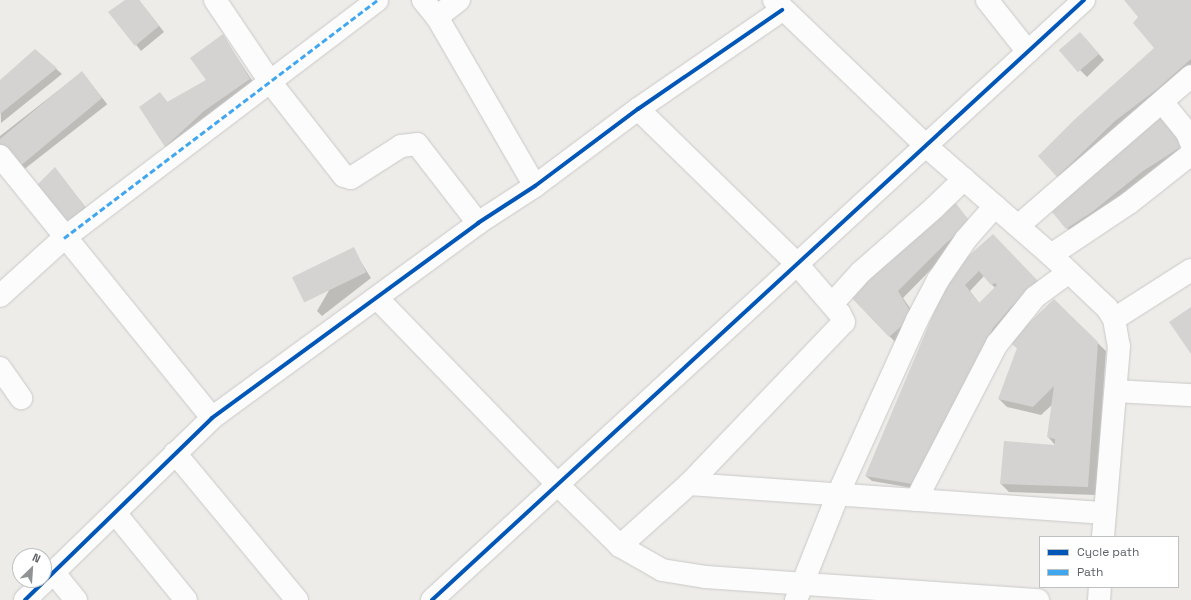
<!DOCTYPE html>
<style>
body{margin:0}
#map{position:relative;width:1191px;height:600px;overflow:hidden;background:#eeece8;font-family:"Space Grotesk",sans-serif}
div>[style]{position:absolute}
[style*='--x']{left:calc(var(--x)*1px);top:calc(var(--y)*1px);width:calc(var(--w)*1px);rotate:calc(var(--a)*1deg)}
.shadow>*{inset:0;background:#0003;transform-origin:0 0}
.building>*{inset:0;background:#d4d3d1;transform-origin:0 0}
.roads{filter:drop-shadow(0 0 1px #c9c9c9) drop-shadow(0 0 1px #c9c9c9)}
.minor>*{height:22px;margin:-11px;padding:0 11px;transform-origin:11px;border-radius:11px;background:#fcfcfc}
.quiet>*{height:3px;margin-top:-1.5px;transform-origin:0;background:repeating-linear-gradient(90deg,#40a6ee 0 6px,transparent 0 9px)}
.cycleway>*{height:4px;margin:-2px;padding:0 2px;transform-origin:2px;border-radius:2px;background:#0057b8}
span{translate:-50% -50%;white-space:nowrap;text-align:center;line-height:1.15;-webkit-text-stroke:4px #fff;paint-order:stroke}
.legend{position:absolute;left:1039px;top:536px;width:140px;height:52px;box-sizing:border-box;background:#fff;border:1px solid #bec1c2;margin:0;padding:5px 7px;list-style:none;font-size:12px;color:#5d6367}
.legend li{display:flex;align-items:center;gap:8px;height:20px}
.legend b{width:20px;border:1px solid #bec1c2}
.north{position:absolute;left:12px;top:548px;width:40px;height:40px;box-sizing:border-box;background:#fff;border:1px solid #bec1c2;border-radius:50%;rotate:25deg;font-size:11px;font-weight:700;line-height:16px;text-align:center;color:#5d6367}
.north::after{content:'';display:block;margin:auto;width:14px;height:18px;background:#909394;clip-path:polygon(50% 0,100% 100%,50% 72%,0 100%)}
</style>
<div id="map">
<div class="shadow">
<div style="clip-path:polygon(127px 0,139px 0,164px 32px,141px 51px,110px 12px)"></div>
<div style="clip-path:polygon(1125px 0,1191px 0,1191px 69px,1063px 182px,1040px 156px,1156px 48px,1139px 17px)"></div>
<div style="clip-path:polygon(223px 36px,255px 85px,166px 147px,140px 107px,160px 93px,168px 103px,207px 80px)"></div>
<div style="clip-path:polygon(1085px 38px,1104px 60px,1087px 77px,1061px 51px)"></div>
<div style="clip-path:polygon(35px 50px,62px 74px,1px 123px,0 81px)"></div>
<div style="left:82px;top:72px;width:41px;height:107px;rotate:52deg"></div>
<div style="clip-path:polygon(1162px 116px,1189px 151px,1072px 233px,1067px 228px)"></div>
<div style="clip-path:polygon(55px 168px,90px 213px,74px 226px,35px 188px)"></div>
<div style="clip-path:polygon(952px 200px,976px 229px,951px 249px,903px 298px,921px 324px,897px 344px,848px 293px)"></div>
<div style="clip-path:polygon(evenodd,992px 235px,1043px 288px,998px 333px,924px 490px,872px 481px,866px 476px,939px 303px,992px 235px,984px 276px,995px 288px,980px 304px,970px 291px,984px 276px)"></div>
<div style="clip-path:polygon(353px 249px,371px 278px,322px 316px,317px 311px)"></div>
<div style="clip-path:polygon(1076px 322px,1106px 351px,1096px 495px,1009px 492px,1001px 484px,1056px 446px,1048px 437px,1053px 404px,1041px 415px,1007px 407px,999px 399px,1018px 349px,1010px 342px)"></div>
</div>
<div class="building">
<div style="clip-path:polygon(125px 0,139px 0,159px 26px,135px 46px,108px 12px)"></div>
<div style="clip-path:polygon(1124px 0,1191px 0,1191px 59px,1156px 90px,1115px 121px,1057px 177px,1038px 156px,1074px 120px,1154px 48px,1133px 23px,1138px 17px)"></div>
<div style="left:1080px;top:32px;width:29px;height:28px;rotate:49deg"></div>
<div style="clip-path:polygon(223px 34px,250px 79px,204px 111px,165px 147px,139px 107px,160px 92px,167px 102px,206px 80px,190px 58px)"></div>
<div style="clip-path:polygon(35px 49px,57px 68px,0 114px,0 80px)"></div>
<div style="clip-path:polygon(82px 71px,102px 98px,19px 167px,0 144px,0 139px)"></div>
<div style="clip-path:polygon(1162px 115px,1184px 145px,1143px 171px,1092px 212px,1066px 229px,1052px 212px,1075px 189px)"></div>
<div style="clip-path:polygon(55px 167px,85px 207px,68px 221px,34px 188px)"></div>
<div style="clip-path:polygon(952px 198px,971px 223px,946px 243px,898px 291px,913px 316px,889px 337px,847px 293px)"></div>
<div style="clip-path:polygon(evenodd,993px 234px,1039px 282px,1012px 306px,993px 328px,918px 485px,865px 476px,938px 303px,946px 276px,993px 234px,979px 271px,991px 285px,995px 283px,997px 285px,979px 303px,965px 285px,979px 271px)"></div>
<div style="left:354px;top:247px;width:28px;height:69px;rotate:64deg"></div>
<div style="clip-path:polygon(1054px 299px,1098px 342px,1088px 487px,1000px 484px,1004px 441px,1055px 445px,1055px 439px,1047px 437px,1054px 386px,1033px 407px,998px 399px,1017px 348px,1009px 342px)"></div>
<div style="clip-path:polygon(1191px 307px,1191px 354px,1169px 322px)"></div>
</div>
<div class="roads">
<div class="minor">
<div style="--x:215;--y:0;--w:100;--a:56"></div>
<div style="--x:271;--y:83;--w:118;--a:51.9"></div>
<div style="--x:344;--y:176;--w:7;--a:16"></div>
<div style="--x:351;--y:178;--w:59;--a:-32.6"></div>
<div style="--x:401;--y:146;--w:16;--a:-7"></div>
<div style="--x:417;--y:144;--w:100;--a:52.3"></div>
<div style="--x:423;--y:0;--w:22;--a:51"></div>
<div style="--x:437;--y:17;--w:195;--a:59.9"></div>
<div style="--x:774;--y:0;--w:211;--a:43.8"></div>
<div style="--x:926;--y:146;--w:166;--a:41.1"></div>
<div style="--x:1051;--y:255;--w:77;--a:43.4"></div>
<div style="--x:1107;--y:308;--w:13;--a:58"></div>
<div style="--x:1114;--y:319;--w:27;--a:80"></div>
<div style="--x:1119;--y:346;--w:192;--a:94.8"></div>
<div style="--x:987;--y:0;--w:66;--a:51.7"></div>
<div style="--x:437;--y:17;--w:28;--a:-38"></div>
<div style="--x:1163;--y:103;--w:38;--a:51"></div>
<div style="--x:1187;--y:133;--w:11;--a:68"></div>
<div style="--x:0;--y:156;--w:337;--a:51"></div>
<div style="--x:1018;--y:226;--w:229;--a:-40.9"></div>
<div style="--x:1051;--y:255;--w:94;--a:-33.7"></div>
<div style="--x:1129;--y:203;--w:79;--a:-38.3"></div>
<div style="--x:0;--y:296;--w:86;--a:-42.2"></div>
<div style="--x:64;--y:238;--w:393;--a:-37.2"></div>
<div style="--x:377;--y:298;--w:259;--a:45.9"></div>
<div style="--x:557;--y:484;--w:88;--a:44.5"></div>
<div style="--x:620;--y:546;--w:48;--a:29.7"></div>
<div style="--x:662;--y:570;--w:45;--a:9"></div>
<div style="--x:706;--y:577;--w:333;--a:4"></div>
<div style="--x:832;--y:304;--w:43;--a:-47.8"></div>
<div style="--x:861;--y:272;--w:97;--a:-41.2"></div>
<div style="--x:934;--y:208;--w:42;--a:-44"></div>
<div style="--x:1114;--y:319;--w:91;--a:-32.5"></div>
<div style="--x:0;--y:368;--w:37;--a:55"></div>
<div style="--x:1116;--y:391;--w:75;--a:3.1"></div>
<div style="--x:175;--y:453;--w:191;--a:50.3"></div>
<div style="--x:689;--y:484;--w:417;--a:4"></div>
<div style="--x:916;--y:500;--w:176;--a:-62.6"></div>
<div style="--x:997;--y:344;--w:60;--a:-51"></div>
<div style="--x:1035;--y:297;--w:42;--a:-36.3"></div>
<div style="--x:115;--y:513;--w:112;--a:50.8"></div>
<div style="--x:620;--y:546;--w:93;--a:-41.9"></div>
<div style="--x:689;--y:484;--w:224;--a:-46.3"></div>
<div style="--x:844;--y:322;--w:9;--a:-117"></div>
<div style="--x:840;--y:314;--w:66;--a:-130.7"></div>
<div style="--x:797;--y:264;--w:222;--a:-135.7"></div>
<div style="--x:54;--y:573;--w:35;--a:51"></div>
<div style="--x:25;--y:600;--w:261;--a:-44.2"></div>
<div style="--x:212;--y:418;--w:330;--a:-36.2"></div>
<div style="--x:478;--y:223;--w:68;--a:-33"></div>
<div style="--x:535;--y:186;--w:129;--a:-36.8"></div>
<div style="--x:638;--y:109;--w:175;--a:-34.5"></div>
<div style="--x:432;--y:600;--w:886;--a:-42.62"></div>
<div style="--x:796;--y:600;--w:116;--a:-68.3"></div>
<div style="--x:839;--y:492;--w:189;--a:-65.6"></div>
<div style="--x:917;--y:320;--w:45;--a:-62.3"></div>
<div style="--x:938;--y:280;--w:50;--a:-55.7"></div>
<div style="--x:966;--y:239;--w:44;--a:-48.7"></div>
<div style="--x:1099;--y:600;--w:13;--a:-86"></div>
</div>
</div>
<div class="quiet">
<div style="--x:64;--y:238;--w:393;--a:-37.2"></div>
</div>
<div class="cycleway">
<div style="--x:25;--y:600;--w:261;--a:-44.2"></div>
<div style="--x:212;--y:418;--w:330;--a:-36.2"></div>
<div style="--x:478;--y:223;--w:68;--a:-33"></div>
<div style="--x:535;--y:186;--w:129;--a:-36.8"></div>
<div style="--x:638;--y:109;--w:175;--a:-34.5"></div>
<div style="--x:432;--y:600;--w:886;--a:-42.62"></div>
</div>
<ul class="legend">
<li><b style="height:5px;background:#0057b8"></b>Cycle path</li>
<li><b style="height:5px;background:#40a6ee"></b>Path</li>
</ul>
<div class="north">N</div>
</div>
